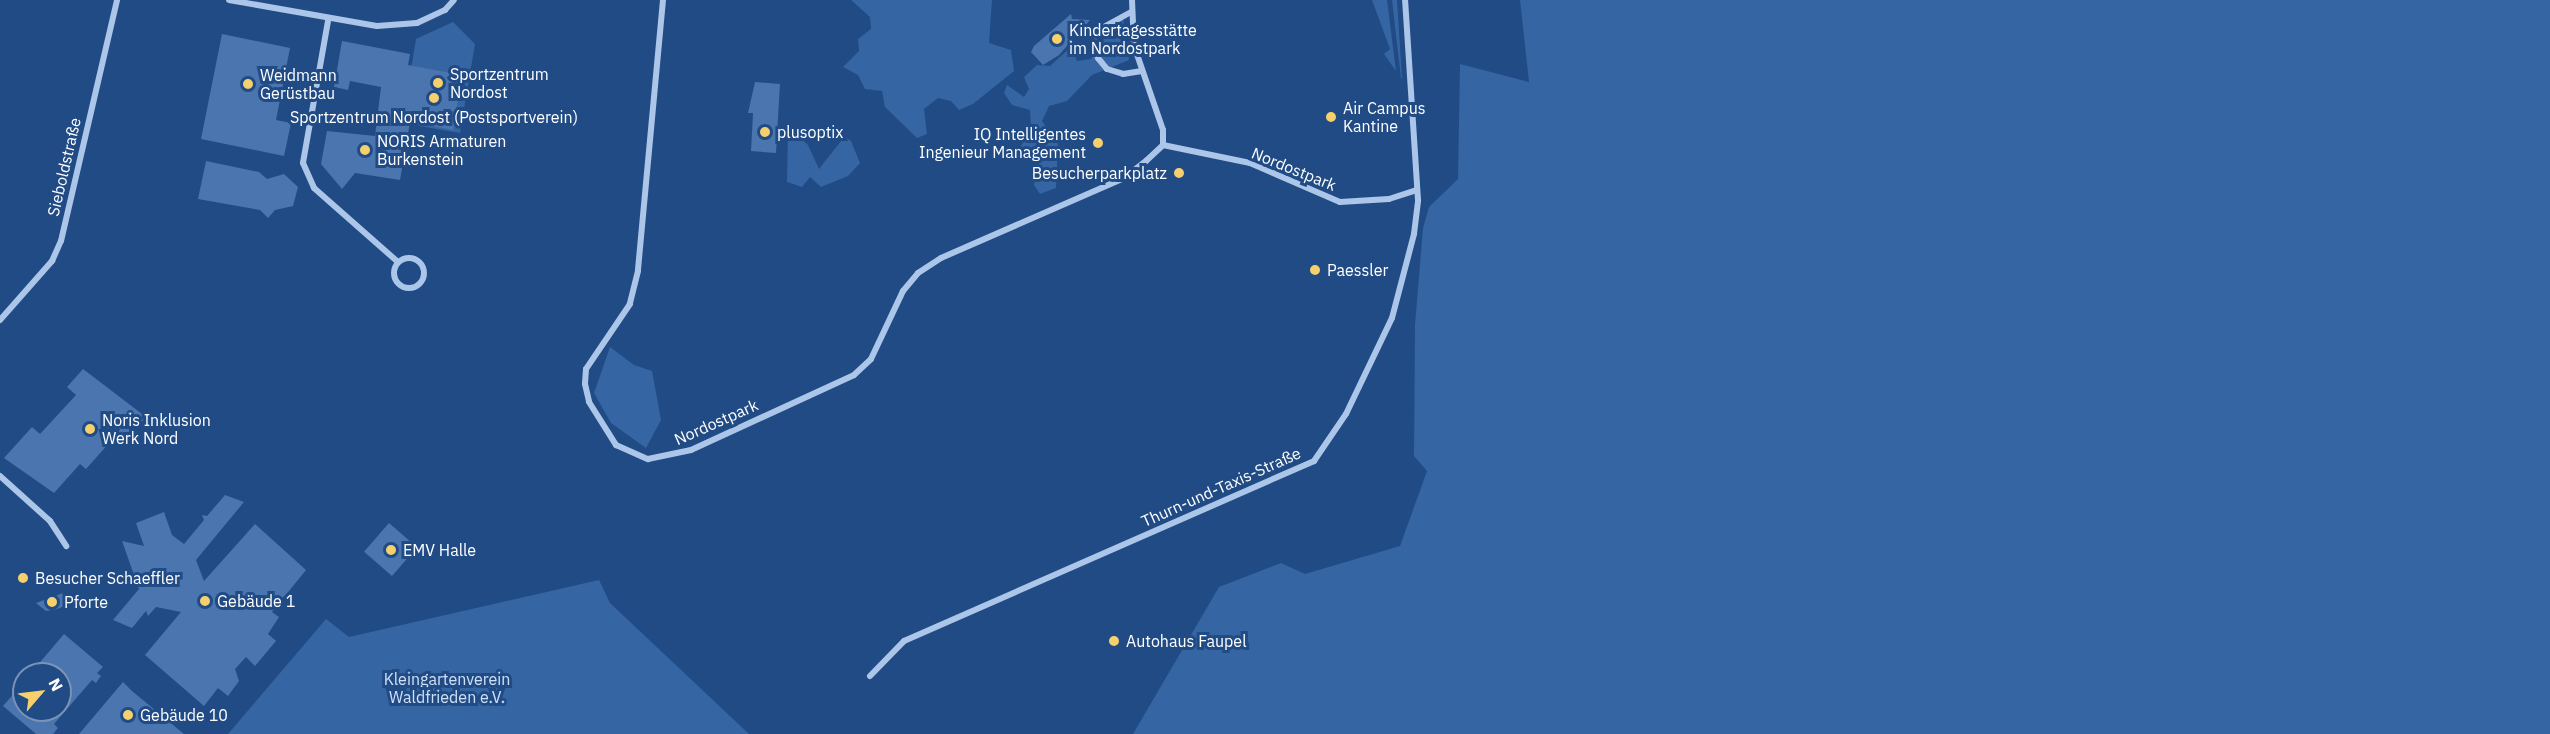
<!DOCTYPE html>
<meta charset="utf-8">
<style>
body{margin:0}
#map{position:relative;width:2550px;height:734px;overflow:hidden;background:#214b85;font-family:"IBM Plex Sans",sans-serif}
div>[style]{position:absolute}
[style*='--x']{left:calc(var(--x)*1px);top:calc(var(--y)*1px);width:calc(var(--w)*1px);rotate:calc(var(--a)*1deg)}
.green>*{inset:0;background:#3565a2}
.building>*{inset:0;background:#4a75ae;transform-origin:0 0}
.street>*{height:6px;margin:-3px;padding:0 3px;transform-origin:3px;border-radius:3px;background:#abc6e9}
.street>.ring{margin:-3px;padding:0;box-sizing:content-box;background:none;border:6px solid #abc6e9;border-radius:50%}
.dots>*{width:16px;height:16px;translate:-50% -50%;box-sizing:border-box;border:3px solid #214b85;border-radius:50%}
span{translate:-50% -50%;white-space:nowrap;text-align:center;line-height:1.15;-webkit-text-stroke:6px #214b85;paint-order:stroke}
.poi-label{font-size:16px;color:#fff}
.left{translate:0 -50%;text-align:left}
.right{translate:-100% -50%;text-align:right}
.street-label{font-size:16px;color:#fff}
.park-label{font-size:16px;color:#cfe0f7}
.north{position:absolute;left:12px;top:662px;width:60px;height:60px;box-sizing:border-box;background:#214b85;border:2px solid #7a93b6;border-radius:50%;rotate:62deg;font-size:16px;font-weight:700;line-height:24px;text-align:center;color:#fff}
.north::after{content:'';display:block;margin:auto;width:21px;height:27px;background:#f6d06c;clip-path:polygon(50% 0,100% 100%,50% 72%,0 100%)}
</style>
<div id="map">
<div class="green">
<div style="clip-path:polygon(851px 0,992px 0,989px 43px,1011px 50px,1014px 71px,973px 104px,959px 110px,951px 101px,938px 98px,924px 109px,927px 134px,917px 138px,885px 107px,882px 91px,865px 89px,858px 75px,843px 67px,859px 51px,858px 39px,871px 29px,870px 17px)"></div>
<div style="clip-path:polygon(1372px 0,1387px 0,1396px 71px,1384px 54px,1390px 49px)"></div>
<div style="clip-path:polygon(1392px 0,1397px 0,1402px 79px,1401px 78px)"></div>
<div style="clip-path:polygon(1520px 0,2550px 0,2550px 734px,1133px 734px,1219px 587px,1281px 563px,1305px 574px,1400px 546px,1427px 471px,1414px 456px,1415px 325px,1423px 228px,1429px 207px,1458px 179px,1460px 64px,1529px 82px)"></div>
<div style="clip-path:polygon(1123px 18px,1129px 60px,1092px 75px,1067px 101px,1049px 106px,1042px 121px,1058px 144px,1056px 188px,1040px 194px,1034px 185px,1038px 169px,1021px 146px,1031px 129px,1030px 110px,1012px 105px,1004px 93px,1007px 85px,1024px 97px,1029px 89px,1024px 77px,1037px 65px,1050px 66px,1071px 47px,1077px 61px,1091px 59px,1107px 27px)"></div>
<div style="clip-path:polygon(453px 22px,475px 44px,460px 133px,402px 123px,416px 39px)"></div>
<div style="clip-path:polygon(830px 125px,851px 141px,860px 163px,848px 176px,821px 187px,810px 177px,802px 187px,787px 182px,788px 127px,808px 145px,819px 169px,841px 141px,835px 136px,820px 142px,816px 137px)"></div>
<div style="clip-path:polygon(610px 347px,634px 365px,652px 371px,661px 420px,646px 448px,611px 423px,594px 393px)"></div>
<div style="clip-path:polygon(599px 580px,610px 603px,749px 734px,228px 734px,326px 619px,349px 637px)"></div>
</div>
<div class="building">
<div style="clip-path:polygon(1071px 14px,1072px 19px,1090px 20px,1059px 55px,1043px 65px,1031px 52px,1034px 46px)"></div>
<div style="clip-path:polygon(222px 34px,290px 48px,276px 120px,291px 123px,284px 156px,201px 139px)"></div>
<div style="clip-path:polygon(342px 41px,410px 54px,408px 65px,462px 75px,453px 130px,410px 122px,400px 180px,355px 173px,342px 189px,321px 164px,327px 131px,375px 136px,381px 87px,350px 81px,348px 90px,334px 87px)"></div>
<div style="clip-path:polygon(755px 82px,780px 84px,776px 153px,751px 151px,753px 113px,748px 113px)"></div>
<div style="clip-path:polygon(206px 161px,259px 172px,267px 179px,284px 174px,298px 187px,293px 206px,275px 210px,268px 218px,260px 210px,198px 199px)"></div>
<div style="clip-path:polygon(83px 369px,146px 417px,126px 438px,119px 432px,86px 469px,80px 464px,54px 493px,4px 458px,32px 427px,40px 434px,76px 395px,67px 387px)"></div>
<div style="clip-path:polygon(225px 495px,244px 502px,196px 560px,204px 581px,255px 524px,306px 570px,272px 612px,279px 617px,268px 634px,276px 641px,255px 666px,246px 657px,235px 669px,239px 681px,228px 696px,218px 688px,204px 706px,145px 655px,181px 612px,156px 607px,148px 616px,146px 611px,132px 628px,113px 620px,139px 589px,122px 541px,144px 546px,136px 523px,164px 512px,172px 535px,184px 544px,204px 520px,202px 515px,207px 516px)"></div>
<div style="left:389px;top:523px;width:37px;height:38px;rotate:41deg"></div>
<div style="clip-path:polygon(63px 593px,67px 605px,57px 609px,46px 611px,36px 603px)"></div>
<div style="clip-path:polygon(64px 634px,103px 667px,97px 673px,101px 676px,96px 683px,92px 680px,54px 724px,58px 728px,53px 734px,36px 734px,3px 706px,24px 682px,24px 710px,60px 710px,60px 674px,30px 674px)"></div>
<div style="clip-path:polygon(123px 682px,132px 691px,184px 734px,79px 734px)"></div>
</div>
<div class="street">
<div style="--x:229;--y:0;--w:150;--a:10"></div>
<div style="--x:377;--y:26;--w:40;--a:-4.3"></div>
<div style="--x:417;--y:23;--w:31;--a:-25"></div>
<div style="--x:445;--y:10;--w:13;--a:-48"></div>
<div style="--x:663;--y:0;--w:272;--a:95.3"></div>
<div style="--x:638;--y:271;--w:34;--a:104"></div>
<div style="--x:630;--y:304;--w:78;--a:124.1"></div>
<div style="--x:586;--y:369;--w:15;--a:94"></div>
<div style="--x:585;--y:384;--w:18;--a:77"></div>
<div style="--x:589;--y:402;--w:51;--a:57.9"></div>
<div style="--x:616;--y:445;--w:35;--a:24"></div>
<div style="--x:648;--y:459;--w:44;--a:-11.8"></div>
<div style="--x:691;--y:450;--w:179;--a:-24.7"></div>
<div style="--x:854;--y:375;--w:23;--a:-43"></div>
<div style="--x:871;--y:359;--w:75;--a:-64.8"></div>
<div style="--x:903;--y:291;--w:23;--a:-50"></div>
<div style="--x:918;--y:273;--w:27;--a:-33"></div>
<div style="--x:941;--y:258;--w:200;--a:-23.6"></div>
<div style="--x:1124;--y:178;--w:28;--a:-38"></div>
<div style="--x:1146;--y:161;--w:23;--a:-43"></div>
<div style="--x:1163;--y:145;--w:15;--a:-90"></div>
<div style="--x:1163;--y:130;--w:89;--a:-109"></div>
<div style="--x:1134;--y:46;--w:46;--a:-92.5"></div>
<div style="--x:1131;--y:12;--w:35;--a:151"></div>
<div style="--x:1100;--y:29;--w:16;--a:112"></div>
<div style="--x:1094;--y:44;--w:15;--a:74"></div>
<div style="--x:1098;--y:58;--w:14;--a:51"></div>
<div style="--x:1107;--y:69;--w:17;--a:17"></div>
<div style="--x:1123;--y:74;--w:19;--a:-9"></div>
<div style="--x:328;--y:21;--w:144;--a:100"></div>
<div style="--x:303;--y:163;--w:27;--a:66"></div>
<div style="--x:314;--y:188;--w:112;--a:41.4"></div>
<div style="--x:1163;--y:145;--w:89;--a:11.7"></div>
<div style="--x:1250;--y:163;--w:98;--a:23.4"></div>
<div style="--x:1340;--y:202;--w:49;--a:-3.5"></div>
<div style="--x:1389;--y:199;--w:28;--a:-18"></div>
<div class="ring" style="left:394px;top:258px;width:24px;height:24px"></div>
<div style="--x:0;--y:320;--w:79;--a:-48.6"></div>
<div style="--x:52;--y:261;--w:22;--a:-66"></div>
<div style="--x:61;--y:241;--w:247;--a:-76.9"></div>
<div style="--x:0;--y:476;--w:67;--a:42"></div>
<div style="--x:50;--y:521;--w:30;--a:57"></div>
<div style="--x:870;--y:676;--w:49;--a:-45.8"></div>
<div style="--x:904;--y:641;--w:448;--a:-23.7"></div>
<div style="--x:1314;--y:461;--w:57;--a:-55.8"></div>
<div style="--x:1346;--y:414;--w:106;--a:-64.4"></div>
<div style="--x:1392;--y:318;--w:87;--a:-75.3"></div>
<div style="--x:1414;--y:234;--w:34;--a:-83"></div>
<div style="--x:1418;--y:200;--w:200;--a:-93.7"></div>
</div>
<div class="dots">
<div style="left:1057px;top:39px;background:#f6d06c"></div>
<div style="left:438px;top:83px;background:#f6d06c"></div>
<div style="left:248px;top:84px;background:#f6d06c"></div>
<div style="left:434px;top:98px;background:#f6d06c"></div>
<div style="left:1331px;top:117px;background:#f6d06c"></div>
<div style="left:765px;top:132px;background:#f6d06c"></div>
<div style="left:1098px;top:143px;background:#f6d06c"></div>
<div style="left:365px;top:150px;background:#f6d06c"></div>
<div style="left:1179px;top:173px;background:#f6d06c"></div>
<div style="left:1315px;top:270px;background:#f6d06c"></div>
<div style="left:90px;top:429px;background:#f6d06c"></div>
<div style="left:391px;top:550px;background:#f6d06c"></div>
<div style="left:23px;top:578px;background:#f6d06c"></div>
<div style="left:205px;top:601px;background:#f6d06c"></div>
<div style="left:52px;top:602px;background:#f6d06c"></div>
<div style="left:1114px;top:641px;background:#f6d06c"></div>
<div style="left:128px;top:715px;background:#f6d06c"></div>
</div>
<div class="poi-label">
<span class="left" style="left:1069px;top:39px">Kindertagesstätte<br>im Nordostpark</span>
<span class="left" style="left:450px;top:83px">Sportzentrum<br>Nordost</span>
<span class="left" style="left:260px;top:84px">Weidmann<br>Gerüstbau</span>
<span class="left" style="left:1343px;top:117px">Air Campus<br>Kantine</span>
<span style="left:434px;top:117px">Sportzentrum Nordost (Postsportverein)</span>
<span class="left" style="left:777px;top:132px">plusoptix</span>
<span class="right" style="left:1086px;top:143px">IQ Intelligentes<br>Ingenieur Management</span>
<span class="left" style="left:377px;top:150px">NORIS Armaturen<br>Burkenstein</span>
<span class="right" style="left:1167px;top:173px">Besucherparkplatz</span>
<span class="left" style="left:1327px;top:270px">Paessler</span>
<span class="left" style="left:102px;top:429px">Noris Inklusion<br>Werk Nord</span>
<span class="left" style="left:403px;top:550px">EMV Halle</span>
<span class="left" style="left:35px;top:578px">Besucher Schaeffler</span>
<span class="left" style="left:217px;top:601px">Gebäude 1</span>
<span class="left" style="left:64px;top:602px">Pforte</span>
<span class="left" style="left:1126px;top:641px">Autohaus Faupel</span>
<span class="left" style="left:140px;top:715px">Gebäude 10</span>
</div>
<div class="street-label">
<span style="left:64px;top:167px;rotate:-77deg">Sieboldstraße</span>
<span style="left:1294px;top:169px;rotate:22deg">Nordostpark</span>
<span style="left:716px;top:422px;rotate:-24deg">Nordostpark</span>
<span style="left:1221px;top:487px;rotate:-24deg">Thurn-und-Taxis-Straße</span>
</div>
<div class="park-label">
<span style="left:447px;top:688px">Kleingartenverein<br>Waldfrieden e.V.</span>
</div>
<div class="north">N</div>
</div>
